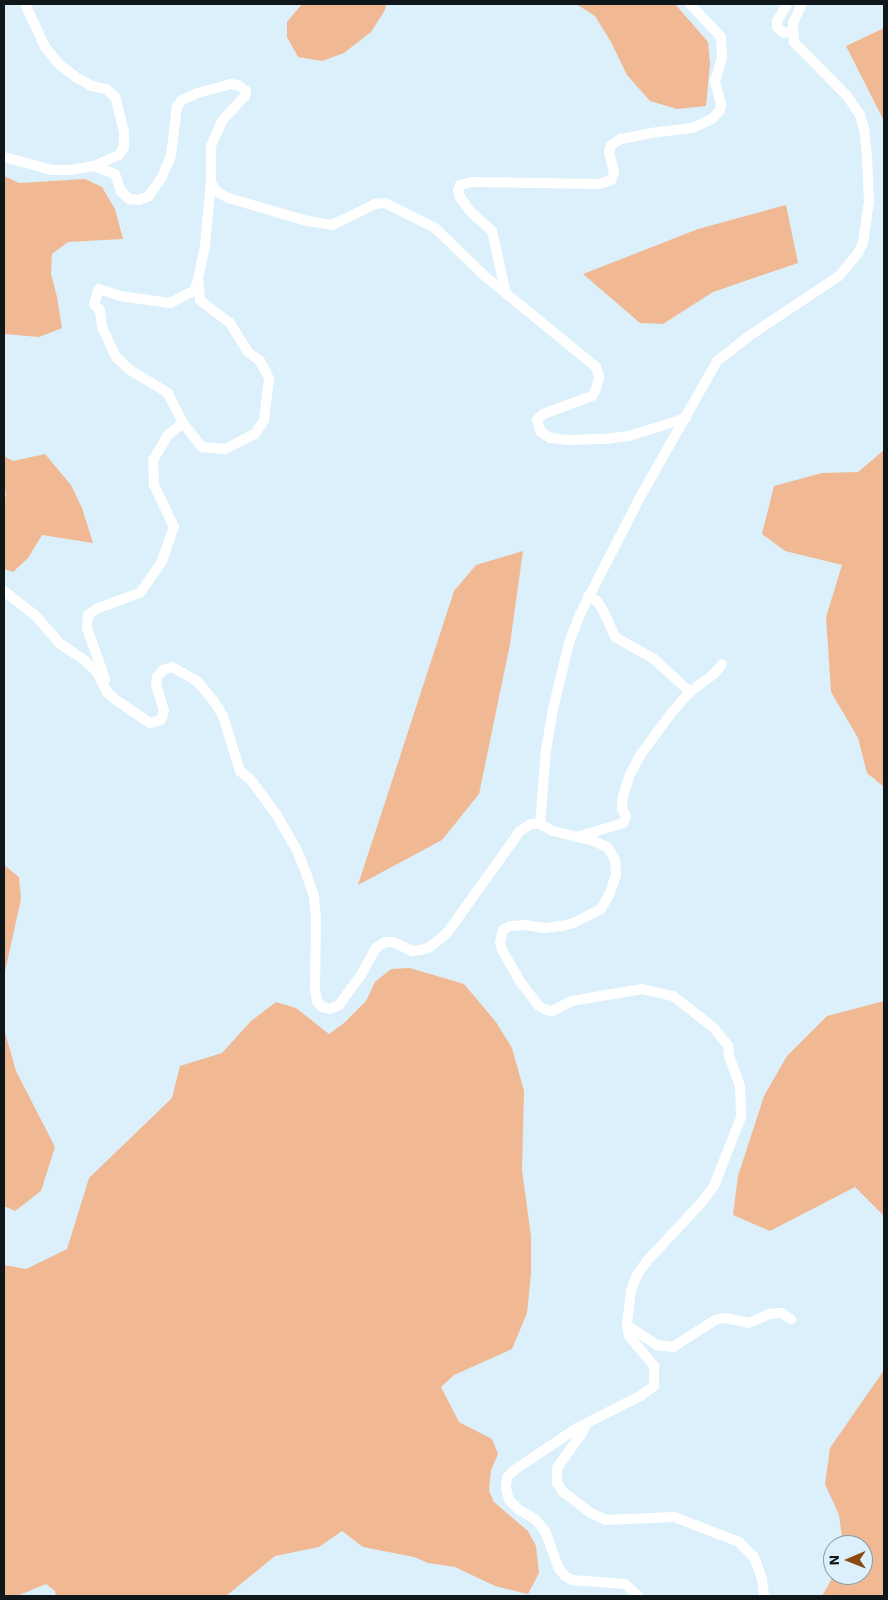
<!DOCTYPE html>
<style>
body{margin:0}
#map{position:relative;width:888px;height:1600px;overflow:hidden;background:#dbf0fb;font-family:"Work Sans",sans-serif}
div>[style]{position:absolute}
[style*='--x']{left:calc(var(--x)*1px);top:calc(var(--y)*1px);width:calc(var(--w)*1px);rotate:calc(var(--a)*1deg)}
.green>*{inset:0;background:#f1b993}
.minor>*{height:10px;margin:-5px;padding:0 5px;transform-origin:5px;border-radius:5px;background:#fff}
span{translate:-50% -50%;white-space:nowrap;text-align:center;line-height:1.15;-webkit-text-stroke:4.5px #dbf0fb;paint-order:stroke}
.frame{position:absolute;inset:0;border:5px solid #10171b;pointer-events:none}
.north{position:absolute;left:823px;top:1535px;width:50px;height:50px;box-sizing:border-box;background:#dbf0fb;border:1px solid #8a99a1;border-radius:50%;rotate:269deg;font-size:14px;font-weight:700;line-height:20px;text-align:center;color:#10171b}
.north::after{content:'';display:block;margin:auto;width:18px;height:22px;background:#8a4a12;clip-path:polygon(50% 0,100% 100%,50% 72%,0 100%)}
</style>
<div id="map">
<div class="green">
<div style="clip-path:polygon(302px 4px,386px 4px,385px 10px,371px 32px,344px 53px,322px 61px,298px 57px,287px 37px,287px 22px)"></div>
<div style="clip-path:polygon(576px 4px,675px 4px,708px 42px,710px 63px,706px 106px,677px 109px,650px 101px,627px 75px,611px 42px,595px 16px)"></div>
<div style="clip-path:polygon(884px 28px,884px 121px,846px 46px)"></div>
<div style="clip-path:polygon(4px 176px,19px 183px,85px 179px,102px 187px,115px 209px,123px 239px,68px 242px,52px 254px,51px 274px,57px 297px,62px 328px,39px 337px,4px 334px)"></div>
<div style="clip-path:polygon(786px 205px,798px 263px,713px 292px,663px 324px,640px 323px,583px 274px,698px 229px)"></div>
<div style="clip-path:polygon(884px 450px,884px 787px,867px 773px,858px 738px,831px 692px,826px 617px,842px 565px,785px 551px,762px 534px,774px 486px,822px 473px,858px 472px)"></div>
<div style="clip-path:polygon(45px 454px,71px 485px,82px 508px,93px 543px,42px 535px,28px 558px,13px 572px,4px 569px,4px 505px,6px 493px,4px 488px,4px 456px,13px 461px)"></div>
<div style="clip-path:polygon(523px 551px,510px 644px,479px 794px,442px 840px,358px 885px,454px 591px,476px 565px)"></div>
<div style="clip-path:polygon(4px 865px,19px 877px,21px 899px,4px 976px)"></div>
<div style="clip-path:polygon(410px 968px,464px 984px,496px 1022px,512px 1048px,524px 1091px,522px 1170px,531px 1236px,531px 1274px,527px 1313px,512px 1349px,454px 1375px,441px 1387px,459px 1422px,492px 1439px,498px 1454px,491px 1470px,489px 1491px,494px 1502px,528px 1531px,536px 1546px,539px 1573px,528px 1594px,495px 1586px,455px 1567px,428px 1563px,414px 1557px,363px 1547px,342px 1531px,319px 1547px,275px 1556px,226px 1596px,56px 1596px,55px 1591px,46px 1584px,17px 1596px,4px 1596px,4px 1265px,26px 1269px,67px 1249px,89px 1178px,172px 1098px,180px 1066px,222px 1053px,251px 1021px,276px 1002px,296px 1008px,329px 1034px,344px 1023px,366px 1001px,375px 982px,391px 969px)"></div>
<div style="clip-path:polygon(884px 1001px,884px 1216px,855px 1187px,770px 1231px,733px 1215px,738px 1176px,764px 1096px,787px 1056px,827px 1016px)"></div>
<div style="clip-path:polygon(4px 1029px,16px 1071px,55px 1147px,41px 1191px,15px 1211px,4px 1206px)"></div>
<div style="clip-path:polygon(884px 1370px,884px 1596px,822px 1596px,834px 1575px,863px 1575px,863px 1545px,843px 1545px,839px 1515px,825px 1484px,830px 1448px)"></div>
</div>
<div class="minor">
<div style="--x:787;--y:4;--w:20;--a:120"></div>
<div style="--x:777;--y:21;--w:6;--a:90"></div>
<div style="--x:777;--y:27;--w:9;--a:41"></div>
<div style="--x:784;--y:33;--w:8;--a:-14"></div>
<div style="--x:4;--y:157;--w:50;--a:15.2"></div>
<div style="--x:52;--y:170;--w:19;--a:0"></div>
<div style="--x:71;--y:170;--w:23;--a:-10"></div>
<div style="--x:94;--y:166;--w:27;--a:-24"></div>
<div style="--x:119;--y:155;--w:9;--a:-58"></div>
<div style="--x:124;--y:147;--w:15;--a:-90"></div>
<div style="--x:124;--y:132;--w:36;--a:-104"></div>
<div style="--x:115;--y:97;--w:12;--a:-138"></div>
<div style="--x:106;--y:89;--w:14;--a:-168"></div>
<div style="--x:92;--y:86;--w:17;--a:-152"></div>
<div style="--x:77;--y:78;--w:24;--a:-142"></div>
<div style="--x:58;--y:63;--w:21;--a:-129"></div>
<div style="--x:45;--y:47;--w:47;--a:-114.9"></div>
<div style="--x:94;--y:166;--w:22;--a:21"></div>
<div style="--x:115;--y:174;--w:18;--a:71"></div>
<div style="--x:121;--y:191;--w:11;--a:45"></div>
<div style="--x:129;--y:199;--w:10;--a:6"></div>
<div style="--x:139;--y:200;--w:11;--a:-22"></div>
<div style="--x:149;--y:196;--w:23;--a:-56"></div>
<div style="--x:162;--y:177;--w:23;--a:-67"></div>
<div style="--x:171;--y:156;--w:50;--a:-83.2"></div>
<div style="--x:177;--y:106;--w:8;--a:-50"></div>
<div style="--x:182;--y:100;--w:17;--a:-24"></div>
<div style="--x:198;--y:93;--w:34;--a:-15"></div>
<div style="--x:231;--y:84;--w:7;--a:8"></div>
<div style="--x:238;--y:85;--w:10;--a:37"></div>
<div style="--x:246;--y:91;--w:5;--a:101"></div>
<div style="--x:245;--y:96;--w:34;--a:133"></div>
<div style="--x:222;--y:121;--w:27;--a:114"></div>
<div style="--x:211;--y:146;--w:36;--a:90"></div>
<div style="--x:211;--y:182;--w:10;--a:61"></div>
<div style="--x:216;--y:191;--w:14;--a:30"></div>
<div style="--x:228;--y:198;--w:82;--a:16.2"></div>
<div style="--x:307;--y:221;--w:25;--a:9"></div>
<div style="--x:332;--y:225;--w:48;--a:-26"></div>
<div style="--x:375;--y:204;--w:10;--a:-6"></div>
<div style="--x:385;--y:203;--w:56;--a:26.6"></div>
<div style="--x:435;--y:228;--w:71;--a:43.9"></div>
<div style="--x:486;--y:277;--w:142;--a:39.3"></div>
<div style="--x:596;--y:367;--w:10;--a:73"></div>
<div style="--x:599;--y:377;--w:12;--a:104"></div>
<div style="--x:596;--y:389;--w:8;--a:120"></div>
<div style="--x:592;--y:396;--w:52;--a:159.8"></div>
<div style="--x:543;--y:414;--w:8;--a:135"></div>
<div style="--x:537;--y:420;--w:13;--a:72"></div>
<div style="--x:541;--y:432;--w:11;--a:34"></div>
<div style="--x:550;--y:438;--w:19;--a:6"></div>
<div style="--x:569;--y:440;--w:36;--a:-2"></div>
<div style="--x:605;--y:439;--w:24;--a:-7"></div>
<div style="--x:629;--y:436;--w:60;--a:-17.5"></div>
<div style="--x:506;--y:294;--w:65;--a:-102.5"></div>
<div style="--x:492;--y:231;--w:30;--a:-138"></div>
<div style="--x:470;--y:211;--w:17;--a:-126"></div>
<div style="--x:460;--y:197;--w:7;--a:-106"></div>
<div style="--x:458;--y:190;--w:5;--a:-68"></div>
<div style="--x:460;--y:185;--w:11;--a:-15"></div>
<div style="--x:471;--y:182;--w:128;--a:0.9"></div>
<div style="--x:599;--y:184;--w:13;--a:-18"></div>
<div style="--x:611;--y:180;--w:9;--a:-69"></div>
<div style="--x:614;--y:172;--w:21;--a:-104"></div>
<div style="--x:609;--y:152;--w:7;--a:-74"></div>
<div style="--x:611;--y:145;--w:12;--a:-31"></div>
<div style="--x:621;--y:139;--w:31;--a:-11"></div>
<div style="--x:651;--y:133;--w:41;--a:-7"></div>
<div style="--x:692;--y:128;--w:22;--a:-24"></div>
<div style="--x:712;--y:119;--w:12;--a:-48"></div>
<div style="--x:720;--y:110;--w:6;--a:-81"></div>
<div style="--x:721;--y:104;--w:24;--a:-105"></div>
<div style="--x:715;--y:81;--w:24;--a:-73"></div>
<div style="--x:722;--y:58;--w:21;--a:-93"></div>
<div style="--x:721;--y:37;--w:45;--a:-133.2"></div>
<div style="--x:183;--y:423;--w:34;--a:-117"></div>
<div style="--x:168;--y:393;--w:44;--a:-148.8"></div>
<div style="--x:130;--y:370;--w:19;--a:-137"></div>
<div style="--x:116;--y:357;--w:33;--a:-115"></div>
<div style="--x:102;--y:327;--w:17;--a:-97"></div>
<div style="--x:100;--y:310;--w:8;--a:-135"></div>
<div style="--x:94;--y:304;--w:16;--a:-72"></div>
<div style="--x:99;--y:289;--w:22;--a:18"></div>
<div style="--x:120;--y:296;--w:50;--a:8"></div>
<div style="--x:170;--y:303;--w:27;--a:-27"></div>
<div style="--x:194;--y:291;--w:12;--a:-70"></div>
<div style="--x:4;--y:591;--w:39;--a:38"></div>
<div style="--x:35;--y:615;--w:37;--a:49"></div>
<div style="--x:59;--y:643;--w:29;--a:34"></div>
<div style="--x:83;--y:659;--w:18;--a:43"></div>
<div style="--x:96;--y:671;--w:24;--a:62"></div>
<div style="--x:107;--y:692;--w:12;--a:42"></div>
<div style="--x:116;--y:700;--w:41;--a:34.1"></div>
<div style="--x:150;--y:723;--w:11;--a:-15"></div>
<div style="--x:161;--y:720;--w:9;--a:-72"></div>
<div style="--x:164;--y:711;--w:27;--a:-107"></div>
<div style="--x:156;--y:685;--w:8;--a:-83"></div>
<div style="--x:157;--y:677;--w:9;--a:-49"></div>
<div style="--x:163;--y:670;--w:9;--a:-18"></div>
<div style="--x:172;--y:667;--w:29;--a:29"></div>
<div style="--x:197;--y:681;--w:26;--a:50"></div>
<div style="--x:214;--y:701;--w:17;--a:59"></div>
<div style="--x:223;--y:716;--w:58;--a:72.8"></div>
<div style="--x:240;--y:771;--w:14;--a:39"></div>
<div style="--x:251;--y:780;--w:42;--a:53.7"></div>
<div style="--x:276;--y:814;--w:39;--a:60"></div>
<div style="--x:296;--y:848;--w:24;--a:68"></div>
<div style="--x:305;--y:870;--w:28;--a:71"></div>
<div style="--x:314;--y:896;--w:22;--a:85"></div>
<div style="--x:316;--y:918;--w:71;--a:90.8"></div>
<div style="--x:315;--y:989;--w:12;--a:81"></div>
<div style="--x:317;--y:1001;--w:8;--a:50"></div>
<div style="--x:322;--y:1007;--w:8;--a:14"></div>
<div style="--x:330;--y:1009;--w:10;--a:-24"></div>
<div style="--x:339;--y:1005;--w:37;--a:-54"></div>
<div style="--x:361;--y:975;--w:31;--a:-61"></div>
<div style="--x:376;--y:948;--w:11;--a:-34"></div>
<div style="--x:385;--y:942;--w:8;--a:0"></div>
<div style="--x:393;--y:942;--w:21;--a:25"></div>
<div style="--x:412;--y:951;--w:9;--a:-6"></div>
<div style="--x:421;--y:950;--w:9;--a:-18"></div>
<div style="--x:430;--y:947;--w:22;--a:-39"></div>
<div style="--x:447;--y:933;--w:125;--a:-54.4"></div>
<div style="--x:520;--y:831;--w:13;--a:-32"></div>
<div style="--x:531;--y:824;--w:9;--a:0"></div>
<div style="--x:540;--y:824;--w:15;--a:28"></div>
<div style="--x:553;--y:831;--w:42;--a:13.7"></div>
<div style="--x:594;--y:841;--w:14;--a:25"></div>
<div style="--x:607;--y:847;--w:15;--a:58"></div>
<div style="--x:615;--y:860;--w:15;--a:86"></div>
<div style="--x:616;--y:875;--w:21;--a:109"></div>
<div style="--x:609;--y:895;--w:16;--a:120"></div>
<div style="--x:601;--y:909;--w:30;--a:153"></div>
<div style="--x:574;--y:923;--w:13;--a:167"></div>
<div style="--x:561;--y:926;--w:17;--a:173"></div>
<div style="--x:544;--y:928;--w:18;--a:-171"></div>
<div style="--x:526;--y:925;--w:16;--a:176"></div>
<div style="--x:510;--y:926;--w:8;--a:150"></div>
<div style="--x:503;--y:930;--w:12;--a:104"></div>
<div style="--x:500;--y:942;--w:8;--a:76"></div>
<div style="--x:502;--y:950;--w:38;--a:60"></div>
<div style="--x:521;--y:983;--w:29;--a:52"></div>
<div style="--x:539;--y:1006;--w:8;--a:30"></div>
<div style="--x:546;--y:1010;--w:6;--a:9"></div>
<div style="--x:552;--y:1011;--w:22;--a:-27"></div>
<div style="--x:572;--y:1001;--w:71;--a:-9.7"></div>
<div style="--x:642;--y:989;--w:32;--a:13"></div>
<div style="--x:673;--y:996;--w:52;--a:38"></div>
<div style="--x:714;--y:1028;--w:23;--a:52"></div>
<div style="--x:728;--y:1046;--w:10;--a:84"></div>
<div style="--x:729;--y:1056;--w:32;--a:70"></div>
<div style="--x:740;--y:1086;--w:31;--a:88"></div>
<div style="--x:741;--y:1117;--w:74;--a:111.4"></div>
<div style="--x:714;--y:1186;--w:21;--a:127"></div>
<div style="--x:701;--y:1203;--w:79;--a:133"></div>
<div style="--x:647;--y:1261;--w:17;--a:126"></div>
<div style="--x:637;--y:1275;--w:17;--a:111"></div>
<div style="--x:631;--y:1291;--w:34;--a:97"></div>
<div style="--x:627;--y:1325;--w:11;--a:80"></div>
<div style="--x:629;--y:1336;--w:39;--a:50"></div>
<div style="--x:654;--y:1366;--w:20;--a:90"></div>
<div style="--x:654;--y:1386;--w:17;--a:144"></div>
<div style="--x:640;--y:1396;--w:71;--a:153.1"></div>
<div style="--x:577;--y:1428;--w:77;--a:146.1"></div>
<div style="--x:513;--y:1471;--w:9;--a:131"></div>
<div style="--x:507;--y:1478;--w:10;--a:96"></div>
<div style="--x:506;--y:1488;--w:12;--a:76"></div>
<div style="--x:509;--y:1500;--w:14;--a:45"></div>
<div style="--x:519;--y:1510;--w:18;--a:29"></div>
<div style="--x:535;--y:1519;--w:16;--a:50"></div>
<div style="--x:545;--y:1531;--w:40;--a:69.8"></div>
<div style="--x:559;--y:1569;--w:9;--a:49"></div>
<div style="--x:565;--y:1576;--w:8;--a:30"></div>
<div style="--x:572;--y:1580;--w:53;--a:4.3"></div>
<div style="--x:625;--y:1584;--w:18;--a:43"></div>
<div style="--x:588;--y:596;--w:10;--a:29"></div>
<div style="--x:597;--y:601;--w:13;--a:58"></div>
<div style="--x:604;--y:612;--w:27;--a:66"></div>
<div style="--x:615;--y:637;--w:45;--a:29.4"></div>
<div style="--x:654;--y:659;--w:49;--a:42.5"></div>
<div style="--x:105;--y:679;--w:54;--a:-109.4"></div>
<div style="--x:87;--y:628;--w:13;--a:-86"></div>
<div style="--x:88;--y:615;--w:12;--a:-35"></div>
<div style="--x:98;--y:608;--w:45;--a:-19.7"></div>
<div style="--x:140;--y:593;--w:39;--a:-55"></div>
<div style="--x:162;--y:561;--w:36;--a:-71"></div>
<div style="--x:174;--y:527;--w:47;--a:-115.5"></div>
<div style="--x:154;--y:485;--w:25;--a:-92"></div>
<div style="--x:153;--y:460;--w:29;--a:-59"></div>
<div style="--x:168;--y:435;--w:19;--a:-39"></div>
<div style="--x:183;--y:423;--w:31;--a:52"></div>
<div style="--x:202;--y:447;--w:23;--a:5"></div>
<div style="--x:225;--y:449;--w:34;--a:-27"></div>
<div style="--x:255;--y:434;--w:17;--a:-57"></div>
<div style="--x:264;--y:420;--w:41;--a:-83"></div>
<div style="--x:269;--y:379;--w:8;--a:-113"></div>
<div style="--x:266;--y:372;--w:13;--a:-119"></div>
<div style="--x:260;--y:361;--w:15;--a:-143"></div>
<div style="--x:248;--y:352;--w:34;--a:-122"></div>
<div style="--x:230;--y:323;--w:38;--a:-143"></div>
<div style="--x:200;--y:300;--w:21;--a:-95"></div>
<div style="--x:198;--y:279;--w:35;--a:-78"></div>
<div style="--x:205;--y:245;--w:63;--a:-84.6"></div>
<div style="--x:540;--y:824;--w:74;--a:-85.4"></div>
<div style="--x:546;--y:750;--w:42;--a:-80.3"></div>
<div style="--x:553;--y:709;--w:68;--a:-76.4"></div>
<div style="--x:569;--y:643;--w:31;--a:-69"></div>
<div style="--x:580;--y:614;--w:129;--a:-62.8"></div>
<div style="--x:639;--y:499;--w:159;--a:-60.5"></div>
<div style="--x:717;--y:361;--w:37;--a:-38"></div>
<div style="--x:746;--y:338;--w:112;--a:-33.7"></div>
<div style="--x:839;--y:276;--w:30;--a:-50"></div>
<div style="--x:858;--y:253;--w:11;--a:-63"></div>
<div style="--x:863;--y:243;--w:41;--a:-81.7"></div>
<div style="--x:869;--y:202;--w:46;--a:-92.5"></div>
<div style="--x:867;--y:156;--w:27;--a:-96"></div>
<div style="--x:864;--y:129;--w:15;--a:-106"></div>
<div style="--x:860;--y:115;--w:23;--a:-124"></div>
<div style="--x:847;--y:96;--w:76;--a:-134.5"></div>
<div style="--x:794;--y:42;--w:19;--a:-93"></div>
<div style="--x:793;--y:23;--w:21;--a:-65"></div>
<div style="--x:577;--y:837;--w:48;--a:-16.9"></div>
<div style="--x:623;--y:823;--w:8;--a:-67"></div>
<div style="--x:626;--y:816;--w:8;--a:-120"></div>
<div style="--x:622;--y:809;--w:13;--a:-86"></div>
<div style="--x:623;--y:796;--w:23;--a:-72"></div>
<div style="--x:630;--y:774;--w:23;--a:-61"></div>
<div style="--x:641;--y:754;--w:52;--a:-53.6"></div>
<div style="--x:672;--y:712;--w:27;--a:-48"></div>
<div style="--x:690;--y:692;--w:31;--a:-37"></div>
<div style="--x:715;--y:673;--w:11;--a:-52"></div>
<div style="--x:627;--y:1325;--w:36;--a:34"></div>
<div style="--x:657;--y:1345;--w:16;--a:7"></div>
<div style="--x:673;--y:1347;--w:50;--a:-32.7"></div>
<div style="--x:715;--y:1320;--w:9;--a:-13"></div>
<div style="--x:724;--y:1318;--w:25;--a:11"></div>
<div style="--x:749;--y:1323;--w:22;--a:-24"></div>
<div style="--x:769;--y:1314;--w:12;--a:-5"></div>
<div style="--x:781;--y:1313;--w:12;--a:31"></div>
<div style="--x:587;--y:1423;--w:11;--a:117"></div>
<div style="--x:582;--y:1433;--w:43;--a:125.5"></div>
<div style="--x:557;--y:1468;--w:15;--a:90"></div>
<div style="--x:557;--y:1483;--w:11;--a:56"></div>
<div style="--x:563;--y:1492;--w:35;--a:37"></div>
<div style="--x:591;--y:1513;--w:17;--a:25"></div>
<div style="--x:606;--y:1520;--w:68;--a:-2.5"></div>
<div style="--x:674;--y:1517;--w:70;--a:21"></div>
<div style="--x:739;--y:1542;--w:21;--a:45"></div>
<div style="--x:754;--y:1557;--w:23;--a:70"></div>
<div style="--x:762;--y:1579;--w:17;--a:83"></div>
</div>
<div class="frame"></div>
<div class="north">N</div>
</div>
